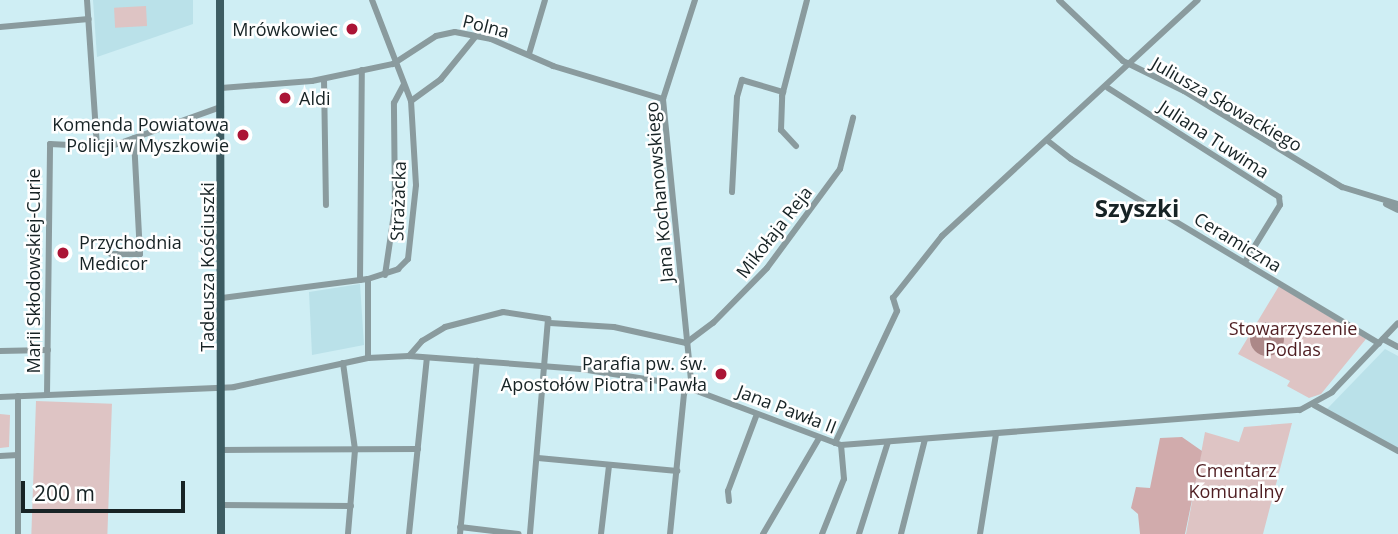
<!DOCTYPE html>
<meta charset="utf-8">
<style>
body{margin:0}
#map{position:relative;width:1398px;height:534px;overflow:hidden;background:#cfeef4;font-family:"Open Sans",sans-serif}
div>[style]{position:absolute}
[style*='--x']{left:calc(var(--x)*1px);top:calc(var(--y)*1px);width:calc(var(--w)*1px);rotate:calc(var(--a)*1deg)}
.built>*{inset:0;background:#bae1e9}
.green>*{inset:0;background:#dec4c4;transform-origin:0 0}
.forest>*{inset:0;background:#d1abac}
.water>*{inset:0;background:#ac8888}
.round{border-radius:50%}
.minor>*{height:6px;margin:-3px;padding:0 3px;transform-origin:3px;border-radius:3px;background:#8a9b9e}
.major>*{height:8px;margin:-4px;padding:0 4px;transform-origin:4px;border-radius:4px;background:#3d5c62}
.dots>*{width:19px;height:19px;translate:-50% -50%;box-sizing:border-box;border:4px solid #fff;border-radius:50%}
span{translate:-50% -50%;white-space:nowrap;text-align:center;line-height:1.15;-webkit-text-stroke:5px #fff;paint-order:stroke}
.street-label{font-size:18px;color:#172325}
.poi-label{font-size:18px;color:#172325}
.right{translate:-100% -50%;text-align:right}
.left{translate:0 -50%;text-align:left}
.park-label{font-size:18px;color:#4e1d21}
.district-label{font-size:24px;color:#172325;font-weight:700}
.scale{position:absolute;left:21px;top:481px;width:164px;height:32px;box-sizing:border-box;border:4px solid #172325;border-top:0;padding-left:9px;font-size:21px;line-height:24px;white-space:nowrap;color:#172325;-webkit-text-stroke:5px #fff;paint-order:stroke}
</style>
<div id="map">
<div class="built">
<div style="clip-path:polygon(93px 0,193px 0,193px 24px,97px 57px)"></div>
<div style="clip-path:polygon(360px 284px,364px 345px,312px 355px,309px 292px)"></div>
<div style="clip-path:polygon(1385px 349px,1398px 356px,1398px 448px,1327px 409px)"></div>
</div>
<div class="green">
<div style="left:146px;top:6px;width:20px;height:32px;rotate:87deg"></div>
<div style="clip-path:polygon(1279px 286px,1366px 339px,1321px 394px,1309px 398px,1287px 386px,1290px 381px,1238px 354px)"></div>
<div style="left:36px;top:401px;width:76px;height:133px;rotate:2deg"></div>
<div style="clip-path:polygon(0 414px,10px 415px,9px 447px,0 448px)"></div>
<div style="clip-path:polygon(1292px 423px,1263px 534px,1186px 534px,1205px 432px,1239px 442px,1244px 427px)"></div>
</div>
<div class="forest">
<div style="clip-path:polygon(1182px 437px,1202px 451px,1185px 534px,1140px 534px,1138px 514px,1131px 508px,1136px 487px,1150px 488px,1160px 438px)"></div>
</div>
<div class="water">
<div class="round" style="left:1250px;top:322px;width:34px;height:34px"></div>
</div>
<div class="minor">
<div style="--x:87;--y:0;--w:148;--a:86.1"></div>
<div style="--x:1059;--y:0;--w:88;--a:43.6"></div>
<div style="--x:1123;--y:61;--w:68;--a:26.2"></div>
<div style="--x:1184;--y:91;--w:185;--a:31.3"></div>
<div style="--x:1342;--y:187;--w:59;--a:16.9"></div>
<div style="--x:0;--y:27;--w:89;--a:-5.1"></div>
<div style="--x:529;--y:54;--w:56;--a:-73.5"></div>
<div style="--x:324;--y:79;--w:126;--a:89.1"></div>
<div style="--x:221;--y:88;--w:91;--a:-4.4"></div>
<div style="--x:312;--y:81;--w:83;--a:-11.9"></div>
<div style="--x:393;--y:64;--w:51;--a:-33.1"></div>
<div style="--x:436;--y:36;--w:19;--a:-12"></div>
<div style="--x:455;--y:32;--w:37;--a:11"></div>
<div style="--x:491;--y:39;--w:68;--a:23.5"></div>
<div style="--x:553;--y:66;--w:115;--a:16.7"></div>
<div style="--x:1108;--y:88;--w:203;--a:32.5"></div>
<div style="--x:1279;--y:197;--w:8;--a:83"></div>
<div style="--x:1280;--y:205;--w:67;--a:121.6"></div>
<div style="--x:411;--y:101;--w:37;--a:-36"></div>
<div style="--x:441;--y:79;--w:55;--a:-50.9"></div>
<div style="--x:1048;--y:141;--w:29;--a:38"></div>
<div style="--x:1071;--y:159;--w:359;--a:30.9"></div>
<div style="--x:796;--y:146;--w:22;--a:-133"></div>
<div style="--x:781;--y:130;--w:34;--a:-88"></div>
<div style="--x:782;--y:96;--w:99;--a:-75.4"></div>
<div style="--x:732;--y:192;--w:95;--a:-87"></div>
<div style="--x:737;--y:97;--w:18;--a:-74"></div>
<div style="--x:742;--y:80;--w:43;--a:16.3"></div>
<div style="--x:1386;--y:204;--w:13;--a:27"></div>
<div style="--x:111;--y:254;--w:29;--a:0"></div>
<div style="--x:140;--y:254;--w:116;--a:-93"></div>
<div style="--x:385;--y:275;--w:69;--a:-81.6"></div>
<div style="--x:395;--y:207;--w:104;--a:-90.6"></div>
<div style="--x:394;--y:103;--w:21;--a:-62"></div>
<div style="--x:368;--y:279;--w:79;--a:90"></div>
<div style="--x:360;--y:280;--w:210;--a:-89.5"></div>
<div style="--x:222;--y:298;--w:147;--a:-7.4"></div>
<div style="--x:368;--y:279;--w:32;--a:-18"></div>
<div style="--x:398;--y:269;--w:14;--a:-45"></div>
<div style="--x:408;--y:259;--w:74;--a:-83.8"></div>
<div style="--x:416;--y:185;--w:84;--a:-93.4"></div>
<div style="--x:411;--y:101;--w:108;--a:-111.1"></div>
<div style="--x:550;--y:323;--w:64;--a:3.6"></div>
<div style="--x:614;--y:327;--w:74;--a:12.5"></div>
<div style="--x:686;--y:343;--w:34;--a:-37"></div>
<div style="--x:713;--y:323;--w:77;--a:-45.5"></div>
<div style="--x:767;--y:268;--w:123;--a:-53.6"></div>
<div style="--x:840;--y:169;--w:53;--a:-75.7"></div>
<div style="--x:1383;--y:339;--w:17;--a:28"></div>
<div style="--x:0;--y:351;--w:48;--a:-1.2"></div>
<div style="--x:409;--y:356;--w:20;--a:-49"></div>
<div style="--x:422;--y:341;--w:27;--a:-31"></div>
<div style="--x:445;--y:327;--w:60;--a:-14.5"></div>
<div style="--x:503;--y:312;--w:46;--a:8.8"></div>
<div style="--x:548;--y:319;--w:216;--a:94.8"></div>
<div style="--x:343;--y:363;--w:88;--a:82.1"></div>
<div style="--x:355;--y:450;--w:84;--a:94.8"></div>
<div style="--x:47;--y:395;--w:251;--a:-89.3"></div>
<div style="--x:50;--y:144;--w:59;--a:2.9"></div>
<div style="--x:109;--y:147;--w:119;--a:-19.7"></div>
<div style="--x:0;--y:397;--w:234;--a:-2.4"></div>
<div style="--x:234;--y:387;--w:137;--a:-12.2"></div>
<div style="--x:368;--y:358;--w:41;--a:-2.8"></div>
<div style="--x:409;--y:356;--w:172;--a:4.3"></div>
<div style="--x:581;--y:369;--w:98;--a:8.8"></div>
<div style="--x:678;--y:384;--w:174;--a:20.5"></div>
<div style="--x:841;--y:445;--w:460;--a:-4.4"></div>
<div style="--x:1300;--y:410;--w:37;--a:-29"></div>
<div style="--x:1332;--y:392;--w:95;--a:-46.3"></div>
<div style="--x:1314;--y:405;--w:96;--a:28.7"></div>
<div style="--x:835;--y:443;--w:146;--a:-64.8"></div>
<div style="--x:897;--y:311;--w:14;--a:-107"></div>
<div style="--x:893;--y:298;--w:79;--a:-51.7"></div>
<div style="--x:942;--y:236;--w:348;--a:-42.7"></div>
<div style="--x:221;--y:450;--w:197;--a:-0.3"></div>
<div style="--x:0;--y:456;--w:18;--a:-3"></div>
<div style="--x:538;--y:458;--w:140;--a:5.3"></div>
<div style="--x:729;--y:501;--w:10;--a:-96"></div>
<div style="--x:728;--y:491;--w:82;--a:-69.4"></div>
<div style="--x:221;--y:505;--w:130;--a:0.4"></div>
<div style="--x:460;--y:527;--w:59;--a:6.8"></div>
<div style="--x:18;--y:534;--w:138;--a:-90"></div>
<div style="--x:409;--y:534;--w:177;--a:-84.2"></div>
<div style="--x:460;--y:534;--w:174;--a:-84.4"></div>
<div style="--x:601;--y:534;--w:68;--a:-83.3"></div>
<div style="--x:670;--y:534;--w:141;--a:-84.3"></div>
<div style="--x:684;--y:394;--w:16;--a:-63"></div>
<div style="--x:691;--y:380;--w:282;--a:-95.7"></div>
<div style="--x:663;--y:99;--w:104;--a:-72.1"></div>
<div style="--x:763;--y:534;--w:111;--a:-59.7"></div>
<div style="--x:822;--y:534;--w:59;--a:-68.2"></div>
<div style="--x:844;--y:479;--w:34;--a:-95"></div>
<div style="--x:859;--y:534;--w:96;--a:-72.5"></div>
<div style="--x:901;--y:534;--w:98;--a:-75.8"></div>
<div style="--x:980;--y:534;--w:101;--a:-80.9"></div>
</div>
<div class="major">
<div style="--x:220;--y:0;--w:534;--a:89.89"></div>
</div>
<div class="dots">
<div style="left:352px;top:29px;background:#ab1435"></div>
<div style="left:285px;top:98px;background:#ab1435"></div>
<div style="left:243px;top:135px;background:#ab1435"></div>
<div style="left:63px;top:253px;background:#ab1435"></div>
<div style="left:721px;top:374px;background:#ab1435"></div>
</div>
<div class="street-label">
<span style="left:486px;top:26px;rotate:14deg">Polna</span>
<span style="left:1227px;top:104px;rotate:30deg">Juliusza Słowackiego</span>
<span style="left:1214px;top:139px;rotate:33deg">Juliana Tuwima</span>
<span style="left:659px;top:192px;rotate:-95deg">Jana Kochanowskiego</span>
<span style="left:398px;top:201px;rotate:-88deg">Strażacka</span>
<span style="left:774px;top:232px;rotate:-52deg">Mikołaja Reja</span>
<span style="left:1238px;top:242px;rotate:31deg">Ceramiczna</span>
<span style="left:207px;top:267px;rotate:-90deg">Tadeusza Kościuszki</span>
<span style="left:33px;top:271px;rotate:-90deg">Marii Skłodowskiej-Curie</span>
<span style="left:787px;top:409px;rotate:21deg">Jana Pawła II</span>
</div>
<div class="poi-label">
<span class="right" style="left:338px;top:29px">Mrówkowiec</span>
<span class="left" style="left:299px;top:98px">Aldi</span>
<span class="right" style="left:229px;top:135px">Komenda Powiatowa<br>Policji w Myszkowie</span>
<span class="left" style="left:79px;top:253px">Przychodnia<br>Medicor</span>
<span class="right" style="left:707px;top:374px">Parafia pw. św.<br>Apostołów Piotra i Pawła</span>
</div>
<div class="park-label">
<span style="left:1293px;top:339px">Stowarzyszenie<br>Podlas</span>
<span style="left:1236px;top:481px">Cmentarz<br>Komunalny</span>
</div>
<div class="district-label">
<span style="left:1137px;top:208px">Szyszki</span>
</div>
<div class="scale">200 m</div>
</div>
